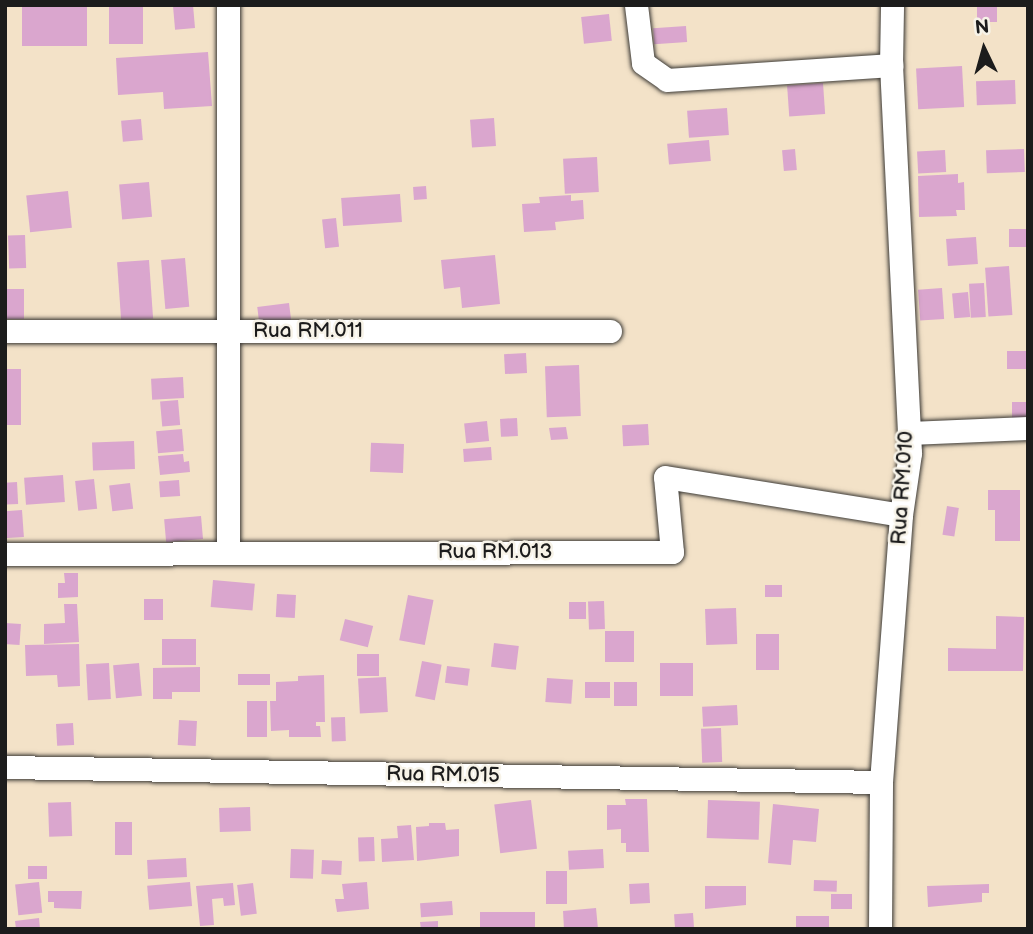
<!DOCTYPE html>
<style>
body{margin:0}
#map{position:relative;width:1033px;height:934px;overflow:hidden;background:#f3e2c8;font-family:"Balsamiq Sans",sans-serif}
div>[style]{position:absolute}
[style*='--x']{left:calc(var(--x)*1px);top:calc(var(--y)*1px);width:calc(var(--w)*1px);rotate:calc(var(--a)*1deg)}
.building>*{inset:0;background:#daa6ce;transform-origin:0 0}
.roads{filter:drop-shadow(0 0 2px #3c3a36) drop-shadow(0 0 2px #3c3a36)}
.minor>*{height:23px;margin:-11.5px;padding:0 11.5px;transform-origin:11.5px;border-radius:11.5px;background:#fff}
span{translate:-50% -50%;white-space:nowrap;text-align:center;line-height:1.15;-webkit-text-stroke:5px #f7f3e8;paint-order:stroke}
.street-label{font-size:21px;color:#1c1c1c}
.frame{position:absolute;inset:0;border:7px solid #1c1c1c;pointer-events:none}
.north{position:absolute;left:949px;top:14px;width:70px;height:70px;-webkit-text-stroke:5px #f7f3e8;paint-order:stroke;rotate:355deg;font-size:19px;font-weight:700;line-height:28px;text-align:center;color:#1c1c1c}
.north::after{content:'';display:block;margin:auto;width:24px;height:32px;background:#1c1c1c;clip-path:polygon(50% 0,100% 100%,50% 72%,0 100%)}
</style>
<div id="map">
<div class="building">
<div style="left:22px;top:5px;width:65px;height:41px"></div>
<div style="left:109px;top:5px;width:34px;height:39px"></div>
<div style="left:193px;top:5px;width:23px;height:20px;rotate:85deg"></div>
<div style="left:977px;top:5px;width:20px;height:17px"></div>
<div style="left:609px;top:14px;width:27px;height:28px;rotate:84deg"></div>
<div style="left:686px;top:26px;width:16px;height:33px;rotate:86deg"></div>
<div style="clip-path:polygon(208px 52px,212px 106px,164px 109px,163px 92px,118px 95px,116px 58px)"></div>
<div style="left:962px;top:66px;width:41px;height:46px;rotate:87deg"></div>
<div style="left:1015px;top:80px;width:24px;height:39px;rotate:88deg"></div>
<div style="left:823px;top:83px;width:31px;height:36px;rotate:86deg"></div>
<div style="left:727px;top:108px;width:27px;height:40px;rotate:86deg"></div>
<div style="left:494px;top:118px;width:28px;height:24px;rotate:86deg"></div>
<div style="left:141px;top:119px;width:21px;height:20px;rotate:85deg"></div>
<div style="left:709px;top:140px;width:21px;height:42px;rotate:85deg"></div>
<div style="left:795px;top:149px;width:21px;height:13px;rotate:85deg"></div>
<div style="left:1024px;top:149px;width:23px;height:38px;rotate:88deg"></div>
<div style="left:945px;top:150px;width:22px;height:28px;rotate:87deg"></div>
<div style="left:597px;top:157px;width:35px;height:34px;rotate:87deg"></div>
<div style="clip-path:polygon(958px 174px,958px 183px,964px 182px,965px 210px,956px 210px,957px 216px,919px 217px,918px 176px)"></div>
<div style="left:149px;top:182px;width:35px;height:30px;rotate:85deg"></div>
<div style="left:426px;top:186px;width:13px;height:13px;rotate:86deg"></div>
<div style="left:68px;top:191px;width:37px;height:42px;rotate:84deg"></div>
<div style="left:400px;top:194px;width:28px;height:59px;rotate:86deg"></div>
<div style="clip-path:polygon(571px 195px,571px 201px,583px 200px,584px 219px,555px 222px,556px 230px,524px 232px,522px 204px,540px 203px,539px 197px)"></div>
<div style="left:336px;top:218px;width:29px;height:14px;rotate:84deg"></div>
<div style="left:1028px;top:229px;width:18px;height:19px;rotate:90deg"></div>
<div style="left:25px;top:235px;width:33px;height:17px;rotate:88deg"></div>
<div style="left:976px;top:237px;width:27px;height:30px;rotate:86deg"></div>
<div style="clip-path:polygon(495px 255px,500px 304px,462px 308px,460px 287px,444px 289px,441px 260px)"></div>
<div style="left:185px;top:258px;width:49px;height:24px;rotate:85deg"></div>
<div style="left:149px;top:260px;width:59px;height:32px;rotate:86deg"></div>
<div style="left:1009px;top:266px;width:49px;height:24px;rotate:86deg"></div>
<div style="left:984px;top:283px;width:34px;height:15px;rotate:87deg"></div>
<div style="left:942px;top:288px;width:31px;height:24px;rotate:86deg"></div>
<div style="left:5px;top:289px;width:19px;height:30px"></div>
<div style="left:968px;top:292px;width:25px;height:16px;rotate:85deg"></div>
<div style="left:289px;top:303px;width:17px;height:32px;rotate:83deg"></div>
<div style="left:1028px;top:351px;width:18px;height:21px;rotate:90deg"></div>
<div style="left:526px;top:353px;width:20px;height:22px;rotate:87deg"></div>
<div style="left:579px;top:365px;width:51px;height:34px;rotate:88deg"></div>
<div style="left:5px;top:369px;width:16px;height:56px"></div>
<div style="left:183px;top:377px;width:21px;height:32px;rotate:87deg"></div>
<div style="left:178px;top:400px;width:25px;height:18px;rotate:85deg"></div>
<div style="left:1028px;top:402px;width:17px;height:16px;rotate:90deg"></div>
<div style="left:517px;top:418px;width:18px;height:17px;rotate:87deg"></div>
<div style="left:487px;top:421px;width:20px;height:23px;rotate:84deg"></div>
<div style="left:648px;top:424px;width:21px;height:26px;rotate:87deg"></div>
<div style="clip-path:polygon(566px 427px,568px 439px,551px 440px,549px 428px)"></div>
<div style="left:182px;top:429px;width:22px;height:26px;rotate:85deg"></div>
<div style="left:134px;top:441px;width:28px;height:42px;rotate:88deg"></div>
<div style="left:404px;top:444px;width:29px;height:33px;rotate:92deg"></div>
<div style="left:491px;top:447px;width:13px;height:28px;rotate:86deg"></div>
<div style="clip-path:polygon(183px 454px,184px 462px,189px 461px,190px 472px,160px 475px,158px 456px)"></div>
<div style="left:63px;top:475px;width:27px;height:39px;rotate:86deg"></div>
<div style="left:94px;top:479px;width:30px;height:19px;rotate:84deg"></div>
<div style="left:179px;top:480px;width:16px;height:20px;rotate:86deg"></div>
<div style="left:17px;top:482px;width:22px;height:12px;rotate:87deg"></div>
<div style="left:130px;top:483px;width:26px;height:21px;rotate:83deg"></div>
<div style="clip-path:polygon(988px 490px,1020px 490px,1020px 541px,995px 541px,995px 510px,988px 510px)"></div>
<div style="left:947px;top:506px;width:12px;height:29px;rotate:9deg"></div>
<div style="left:22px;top:510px;width:27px;height:17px;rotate:86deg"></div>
<div style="left:201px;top:516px;width:23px;height:37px;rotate:85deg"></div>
<div style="clip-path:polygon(64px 573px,78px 573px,78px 597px,58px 598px,58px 583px,65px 583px)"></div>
<div style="left:213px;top:580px;width:42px;height:27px;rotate:5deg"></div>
<div style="left:765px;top:585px;width:17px;height:12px"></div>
<div style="left:277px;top:594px;width:19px;height:23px;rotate:3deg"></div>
<div style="left:408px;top:595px;width:26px;height:46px;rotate:11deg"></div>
<div style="left:144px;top:599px;width:19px;height:21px"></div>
<div style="left:604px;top:601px;width:28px;height:16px;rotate:88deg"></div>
<div style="left:569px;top:602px;width:17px;height:17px"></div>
<div style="clip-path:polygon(64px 604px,77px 604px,79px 642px,44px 644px,44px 624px,65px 623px)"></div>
<div style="left:736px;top:608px;width:36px;height:31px;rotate:88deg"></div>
<div style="clip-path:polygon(996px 616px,1024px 617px,1023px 671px,948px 671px,948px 648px,996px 649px)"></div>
<div style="left:345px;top:619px;width:29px;height:22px;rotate:14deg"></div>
<div style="left:5px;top:623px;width:16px;height:21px;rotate:4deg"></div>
<div style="left:605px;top:631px;width:29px;height:31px"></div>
<div style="left:756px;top:634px;width:23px;height:36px"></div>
<div style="left:162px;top:639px;width:34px;height:26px"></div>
<div style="left:494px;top:643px;width:25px;height:24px;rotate:7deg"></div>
<div style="clip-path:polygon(79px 644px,80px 686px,58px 687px,57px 675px,26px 676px,25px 645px)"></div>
<div style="left:357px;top:654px;width:22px;height:22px"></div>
<div style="left:422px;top:661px;width:20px;height:36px;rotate:11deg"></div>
<div style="left:109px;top:663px;width:36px;height:23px;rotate:87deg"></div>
<div style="left:139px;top:663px;width:33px;height:26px;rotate:85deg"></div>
<div style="left:693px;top:663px;width:33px;height:33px;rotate:90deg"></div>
<div style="left:447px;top:666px;width:23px;height:17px;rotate:7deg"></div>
<div style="clip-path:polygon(200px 667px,200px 692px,172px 692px,172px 699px,153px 699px,153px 668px)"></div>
<div style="left:238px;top:674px;width:32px;height:11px"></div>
<div style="clip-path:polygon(324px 675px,325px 722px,316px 722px,316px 726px,320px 726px,321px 737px,289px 737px,289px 730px,271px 731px,270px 701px,276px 701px,276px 682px,298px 681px,298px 676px)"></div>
<div style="left:386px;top:677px;width:35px;height:28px;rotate:87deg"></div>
<div style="left:547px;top:678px;width:26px;height:24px;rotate:4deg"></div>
<div style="left:610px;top:682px;width:16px;height:25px;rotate:90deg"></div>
<div style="left:614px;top:682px;width:23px;height:24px"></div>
<div style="left:267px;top:701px;width:36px;height:20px;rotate:90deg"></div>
<div style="left:737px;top:705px;width:20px;height:35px;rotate:87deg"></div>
<div style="left:345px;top:717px;width:24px;height:14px;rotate:88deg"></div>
<div style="left:179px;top:720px;width:18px;height:25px;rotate:3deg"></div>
<div style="left:73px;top:723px;width:22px;height:17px;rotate:87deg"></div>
<div style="left:721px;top:728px;width:34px;height:20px;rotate:88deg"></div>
<div style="clip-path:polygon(625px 799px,647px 799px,649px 852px,626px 852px,626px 843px,621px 843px,621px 829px,607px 830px,607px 805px,626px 805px)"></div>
<div style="left:531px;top:800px;width:49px;height:37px;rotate:83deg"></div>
<div style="left:708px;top:800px;width:52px;height:38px;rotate:2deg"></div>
<div style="left:71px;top:802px;width:34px;height:23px;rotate:88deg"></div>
<div style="clip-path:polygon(773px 804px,819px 809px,816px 842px,793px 840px,791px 865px,768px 863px)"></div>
<div style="left:250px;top:807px;width:24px;height:31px;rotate:88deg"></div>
<div style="left:115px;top:822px;width:17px;height:33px"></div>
<div style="clip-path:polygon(429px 823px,445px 823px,446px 830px,459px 829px,459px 856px,417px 861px,416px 827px,429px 826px)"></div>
<div style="clip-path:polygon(411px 825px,414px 860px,382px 862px,381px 839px,398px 838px,397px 826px)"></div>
<div style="left:374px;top:837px;width:24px;height:16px;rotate:88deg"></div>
<div style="left:291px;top:849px;width:23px;height:29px;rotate:2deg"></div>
<div style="left:603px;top:849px;width:19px;height:35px;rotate:87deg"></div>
<div style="left:186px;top:858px;width:19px;height:39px;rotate:87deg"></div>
<div style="left:322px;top:860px;width:20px;height:14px;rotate:3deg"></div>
<div style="left:47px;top:866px;width:13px;height:19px;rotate:90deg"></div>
<div style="left:546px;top:871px;width:21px;height:33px"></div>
<div style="left:814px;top:880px;width:23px;height:11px;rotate:2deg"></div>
<div style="left:39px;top:882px;width:31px;height:24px;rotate:84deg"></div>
<div style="left:190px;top:882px;width:24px;height:43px;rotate:85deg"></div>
<div style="clip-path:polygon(367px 882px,369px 909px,337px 912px,335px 899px,344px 899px,342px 884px)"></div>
<div style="clip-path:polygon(233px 883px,235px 905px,224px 906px,223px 898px,212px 899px,214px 925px,200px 926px,196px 886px)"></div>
<div style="left:253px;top:883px;width:31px;height:16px;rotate:83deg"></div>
<div style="left:649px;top:883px;width:20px;height:20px;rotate:87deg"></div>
<div style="clip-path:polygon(989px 884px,989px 893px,982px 893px,982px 902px,928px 907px,927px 886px)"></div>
<div style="clip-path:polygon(705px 886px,746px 886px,746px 905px,705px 909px)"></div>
<div style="clip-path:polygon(48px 891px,82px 891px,81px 909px,54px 908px,54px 902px,48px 902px)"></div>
<div style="left:852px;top:894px;width:15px;height:21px;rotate:90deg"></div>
<div style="left:452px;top:901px;width:14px;height:32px;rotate:86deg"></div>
<div style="clip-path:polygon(596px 908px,598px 929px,564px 929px,563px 911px)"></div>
<div style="left:535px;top:912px;width:17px;height:55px;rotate:90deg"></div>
<div style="left:693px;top:913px;width:14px;height:19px;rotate:86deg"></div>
<div style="left:829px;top:916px;width:13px;height:33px;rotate:90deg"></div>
<div style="clip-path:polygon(39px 918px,40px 929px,16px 929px,15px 921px)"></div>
<div style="clip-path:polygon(438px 921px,438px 929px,421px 929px,420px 922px)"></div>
</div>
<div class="roads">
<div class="minor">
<div style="--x:228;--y:5;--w:548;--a:90"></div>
<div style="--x:636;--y:5;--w:58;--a:83.1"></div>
<div style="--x:643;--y:63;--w:29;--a:35"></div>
<div style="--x:667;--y:80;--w:225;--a:-3.8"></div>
<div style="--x:5;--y:331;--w:605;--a:0"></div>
<div style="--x:909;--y:433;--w:119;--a:-2.4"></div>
<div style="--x:5;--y:554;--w:667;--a:-0.17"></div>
<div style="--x:672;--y:552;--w:75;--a:-95.3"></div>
<div style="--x:665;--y:477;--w:239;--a:9.1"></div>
<div style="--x:5;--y:767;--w:876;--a:0.98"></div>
<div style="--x:880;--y:929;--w:147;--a:-89.6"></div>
<div style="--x:881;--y:782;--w:268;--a:-85.7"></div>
<div style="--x:901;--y:515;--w:63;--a:-81.7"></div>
<div style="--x:910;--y:453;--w:388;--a:-92.8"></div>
<div style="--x:891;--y:65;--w:60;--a:-89"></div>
</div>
</div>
<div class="street-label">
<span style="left:308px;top:331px">Rua RM.011</span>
<span style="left:903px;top:488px;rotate:-86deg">Rua RM.010</span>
<span style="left:495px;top:552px">Rua RM.013</span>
<span style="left:443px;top:775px;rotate:1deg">Rua RM.015</span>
</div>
<div class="frame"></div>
<div class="north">N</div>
</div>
